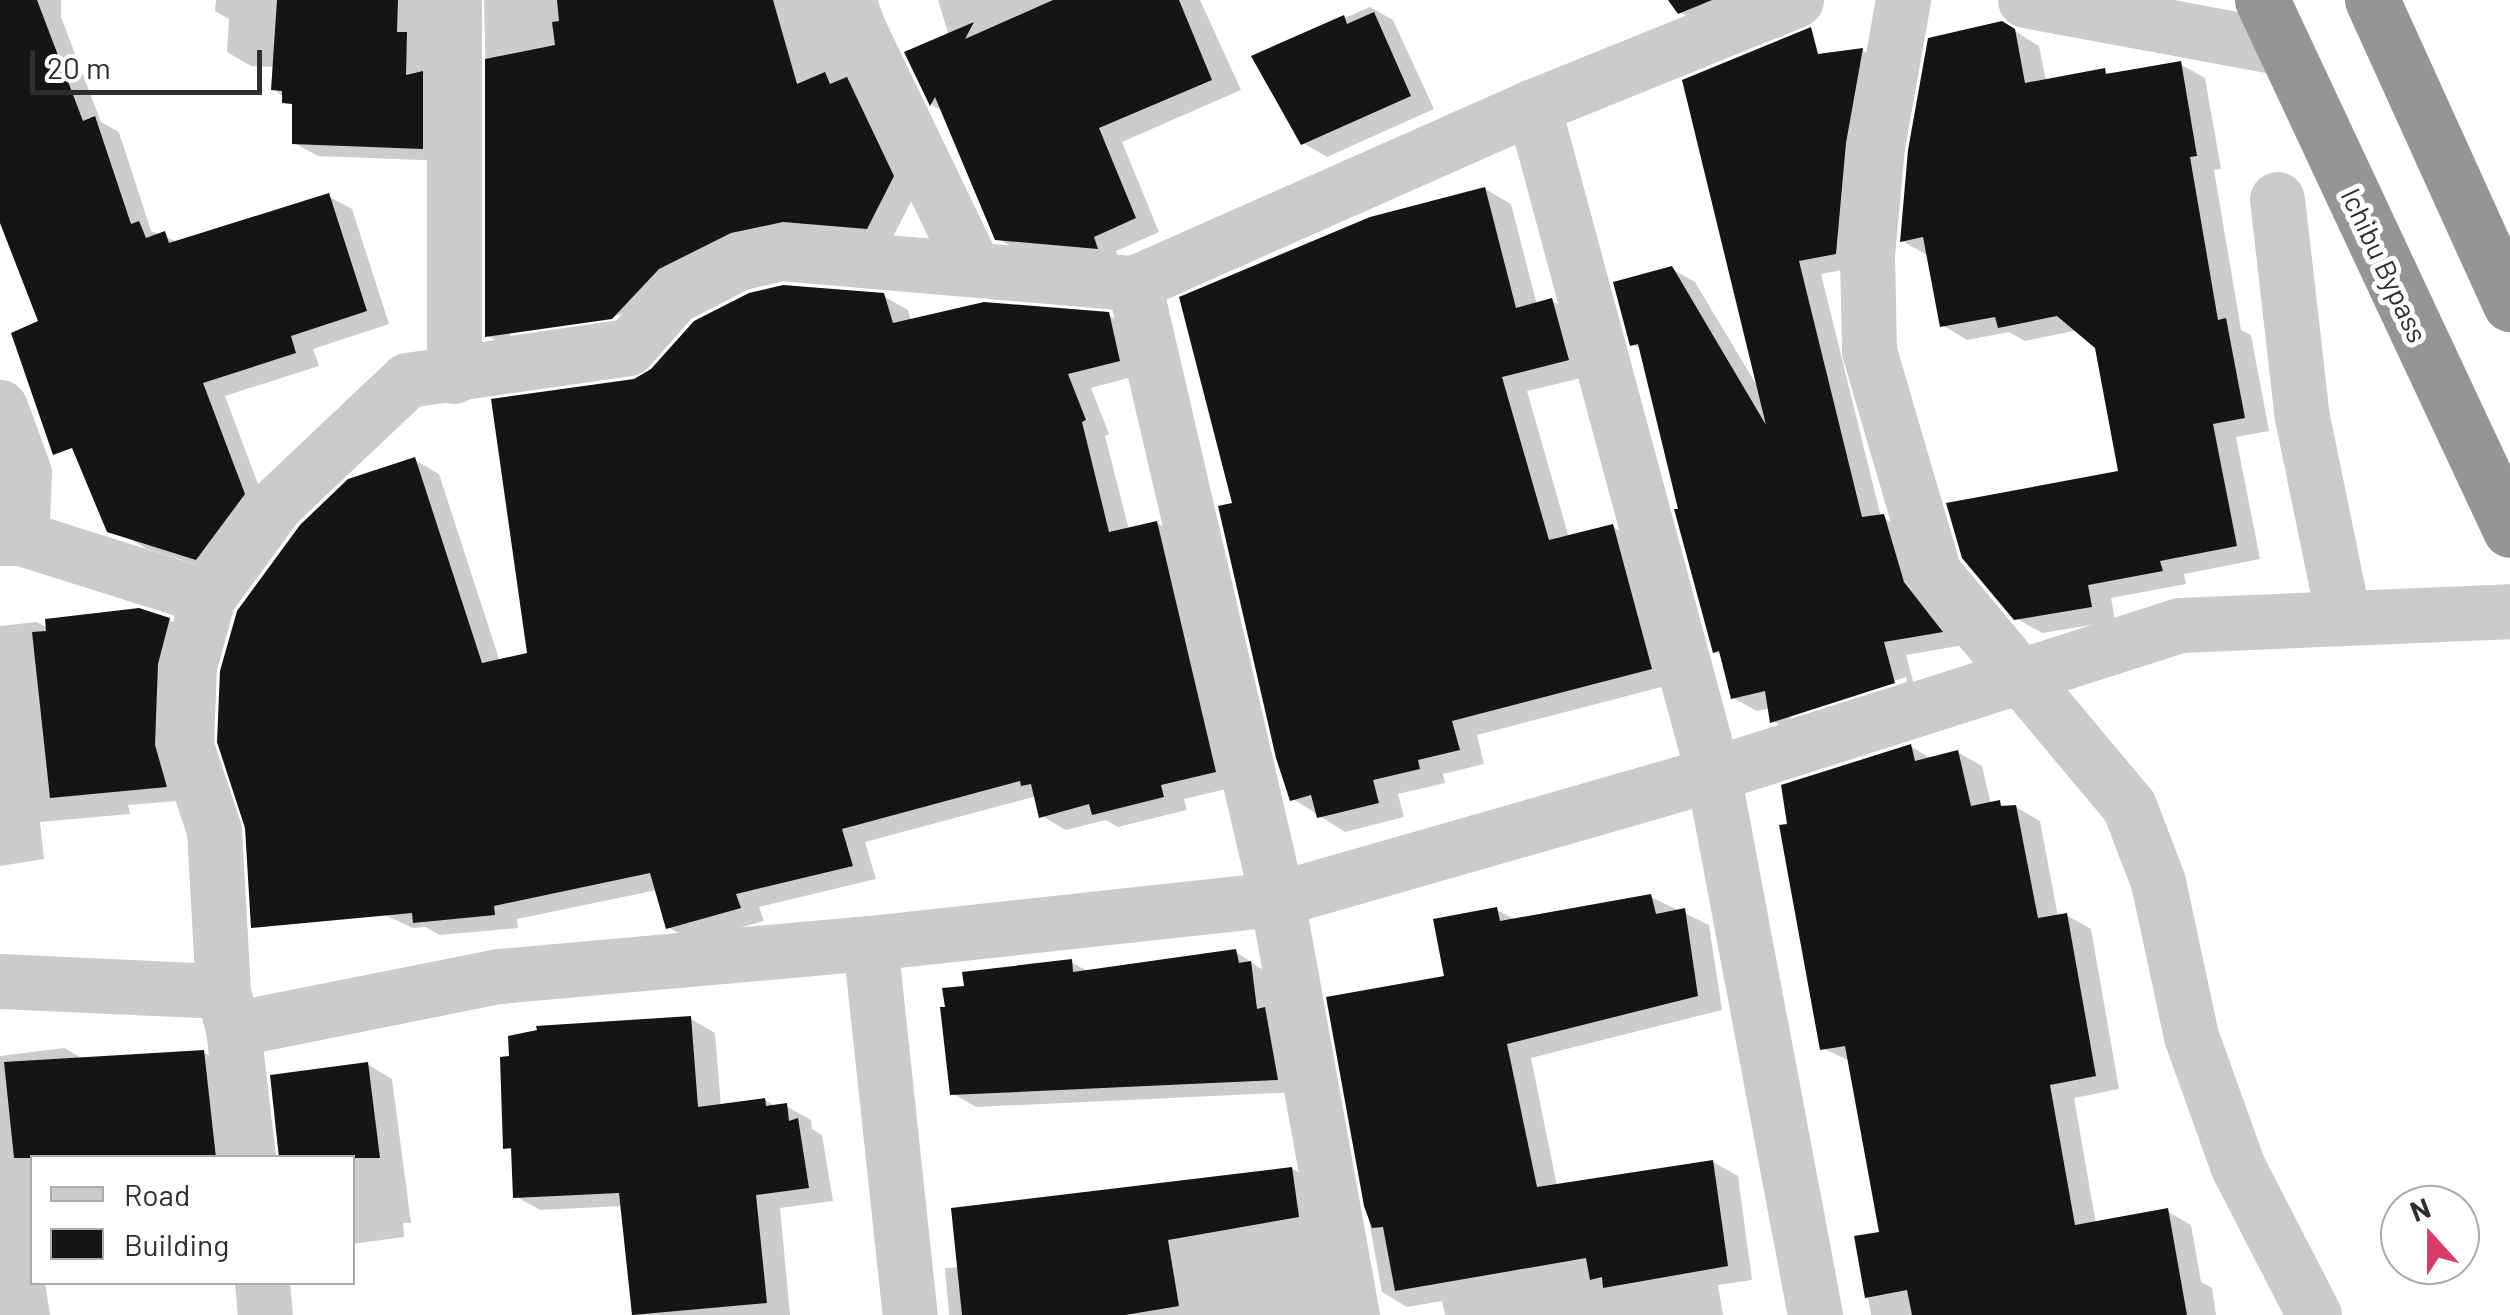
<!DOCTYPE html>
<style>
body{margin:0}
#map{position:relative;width:2510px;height:1315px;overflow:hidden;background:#fff;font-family:Barlow,sans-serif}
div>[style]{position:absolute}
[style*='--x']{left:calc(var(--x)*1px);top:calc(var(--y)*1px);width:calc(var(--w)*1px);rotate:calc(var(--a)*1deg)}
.shadow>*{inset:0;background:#0003}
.building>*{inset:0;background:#151515}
.minor>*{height:55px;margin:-27.5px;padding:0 27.5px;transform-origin:27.5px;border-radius:27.5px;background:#cbcbcb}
.highway>*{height:55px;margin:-27.5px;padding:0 27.5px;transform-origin:27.5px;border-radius:27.5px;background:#959595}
span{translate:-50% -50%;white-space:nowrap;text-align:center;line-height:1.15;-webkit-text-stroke:10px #fff;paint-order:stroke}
.street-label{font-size:28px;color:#2e2e2e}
.legend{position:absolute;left:30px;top:1155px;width:325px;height:130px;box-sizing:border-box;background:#fff;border:2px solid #ababab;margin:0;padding:12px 18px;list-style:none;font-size:30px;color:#2e2e2e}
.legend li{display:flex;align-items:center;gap:20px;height:50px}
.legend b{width:50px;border:2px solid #ababab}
.north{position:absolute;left:2380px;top:1185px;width:100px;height:100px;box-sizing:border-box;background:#fff;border:2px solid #ababab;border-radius:50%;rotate:339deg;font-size:28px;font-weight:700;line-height:40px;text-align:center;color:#2e2e2e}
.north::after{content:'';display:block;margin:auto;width:35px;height:45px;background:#da3c69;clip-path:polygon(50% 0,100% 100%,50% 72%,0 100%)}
.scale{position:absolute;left:30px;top:50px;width:232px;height:45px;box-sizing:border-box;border:5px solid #2e2e2e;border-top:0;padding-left:12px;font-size:30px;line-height:35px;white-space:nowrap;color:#2e2e2e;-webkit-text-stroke:8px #fff;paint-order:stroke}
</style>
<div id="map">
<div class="shadow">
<div style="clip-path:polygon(0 0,61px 0,61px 17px,101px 122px,119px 132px,151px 231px,180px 243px,328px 196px,352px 209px,389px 324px,313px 349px,319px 366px,225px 396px,267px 508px,220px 572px,147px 549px,123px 535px,0 216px)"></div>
<div style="clip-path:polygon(216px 0,450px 0,446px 161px,318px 156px,294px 143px,295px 107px,274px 89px,275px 67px,251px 66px,227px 52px,229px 19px,215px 11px)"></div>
<div style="clip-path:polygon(evenodd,484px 0,832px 0,917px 190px,891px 241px,808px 234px,637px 331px,511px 349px,488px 336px,491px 299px,484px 0,624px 314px,625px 319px,510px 336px,510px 331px,624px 314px)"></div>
<div style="clip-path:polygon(938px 0,1200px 0,1241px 90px,1122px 142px,1159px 232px,1116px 251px,1120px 261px,1021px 252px,997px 238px,943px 111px,932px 105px,908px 54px,949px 36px)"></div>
<div style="clip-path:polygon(1671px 0,1759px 0,1705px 26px,1680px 12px)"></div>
<div style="clip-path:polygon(1370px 7px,1393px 20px,1434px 109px,1327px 157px,1303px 143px,1255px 57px)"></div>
<div style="clip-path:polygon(2002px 23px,2039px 46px,2046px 81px,2180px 64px,2205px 78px,2221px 169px,2214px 170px,2241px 330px,2251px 335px,2269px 431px,2236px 437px,2260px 559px,2184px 574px,2186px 584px,2111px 598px,2115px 621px,2042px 633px,2016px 618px,2120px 473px,2097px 347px,2078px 330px,2025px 341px,2009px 332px,1967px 340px,1942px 325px,1927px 255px,1902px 241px,1957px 31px)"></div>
<div style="clip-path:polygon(evenodd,1862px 50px,1885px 64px,1859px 267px,1821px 274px,1881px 517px,1907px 530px,1964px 645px,1906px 655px,1917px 696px,1796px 735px,1773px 721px,1770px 708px,1757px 711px,1733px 698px,1722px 656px,1715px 651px,1641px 349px,1632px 344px,1672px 269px,1695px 282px,1759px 389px,1862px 50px,1906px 677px,1907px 682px,1790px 719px,1790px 714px,1906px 677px)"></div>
<div style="clip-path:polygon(1485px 189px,1511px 204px,1537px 305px,1552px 301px,1578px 316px,1594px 375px,1527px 391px,1569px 538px,1613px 527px,1639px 542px,1677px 683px,1477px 735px,1484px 764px,1443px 774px,1445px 783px,1398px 794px,1404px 817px,1345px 832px,1293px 799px,1236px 505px)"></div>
<div style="clip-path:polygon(883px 296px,908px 310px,911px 321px,1108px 315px,1133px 329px,1143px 374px,1091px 388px,1109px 434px,1105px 436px,1129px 530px,1157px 523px,1181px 537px,1239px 786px,1184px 799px,1187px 810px,1118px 827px,1106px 820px,1066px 830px,1042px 816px,1037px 796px,865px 842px,876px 879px,759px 907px,764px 921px,692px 941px,668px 927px,657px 890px,517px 919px,518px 928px,440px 935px,425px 927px,413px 928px,249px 852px,236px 780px,415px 460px,439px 474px,500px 662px,529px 655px,635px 381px)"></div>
<div style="clip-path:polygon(169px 620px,193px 634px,189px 800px,128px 805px,130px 814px,40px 822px,44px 859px,0 866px,0 626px,37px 622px,62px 636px)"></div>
<div style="clip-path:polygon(1910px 746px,1932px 759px,1957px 752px,1982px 766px,1991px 804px,2016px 807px,2040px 821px,2058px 917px,2066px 915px,2091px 929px,2119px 1089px,2074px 1098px,2096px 1224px,2167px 1211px,2191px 1225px,2201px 1282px,2212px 1288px,2216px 1315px,1871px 1315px,1857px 1238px,1882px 1234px,1850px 1061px,1822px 1048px,1790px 826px)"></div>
<div style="clip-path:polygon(1651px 897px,1709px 925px,1722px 1010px,1531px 1058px,1557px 1186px,1713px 1162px,1738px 1176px,1752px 1280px,1718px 1285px,1723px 1315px,1445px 1315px,1442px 1301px,1407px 1307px,1382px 1292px,1329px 999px,1446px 978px,1497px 910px,1516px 920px)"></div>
<div style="clip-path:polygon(1236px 952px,1275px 978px,1301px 1092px,976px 1107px,952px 1093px,1071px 962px,1089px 972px)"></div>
<div style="clip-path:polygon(691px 1019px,715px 1033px,721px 1107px,765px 1100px,777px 1107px,786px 1106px,811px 1120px,812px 1129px,822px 1135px,833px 1201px,780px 1208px,790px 1315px,634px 1315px,623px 1206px,540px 1210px,515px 1196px,514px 1152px,506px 1147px)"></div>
<div style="clip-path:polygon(64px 1048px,83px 1059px,203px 1052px,227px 1066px,237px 1158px,32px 1158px,32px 1282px,45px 1282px,50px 1315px,0 1315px,0 1056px)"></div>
<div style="clip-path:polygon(367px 1064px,392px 1079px,411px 1223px,403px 1223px,404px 1237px,352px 1244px,352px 1158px)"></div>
<div style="clip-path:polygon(1293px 1169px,1317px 1183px,1341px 1315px,949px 1315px,945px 1268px,960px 1267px,954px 1210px)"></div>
</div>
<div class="building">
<div style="clip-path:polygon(0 0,37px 0,83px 121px,95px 116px,131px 224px,139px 221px,146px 238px,165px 231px,169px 243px,329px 193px,367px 311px,291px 336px,296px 353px,203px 383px,245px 494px,196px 560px,107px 532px,72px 448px,53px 455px,11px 333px,38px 321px,0 223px)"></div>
<div style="clip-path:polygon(277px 0,398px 0,397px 32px,407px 32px,406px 75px,423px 71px,423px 149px,292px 144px,292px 104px,282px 103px,282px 91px,271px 90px)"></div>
<div style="clip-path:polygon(557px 0,773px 0,797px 84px,825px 72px,830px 84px,847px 77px,894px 176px,867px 229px,783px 222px,731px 233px,659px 269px,612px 319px,485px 337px,485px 59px,555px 45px,552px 22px,559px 21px)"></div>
<div style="clip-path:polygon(1053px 0,1179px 0,1212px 80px,1099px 128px,1136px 218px,1094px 237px,1098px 249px,995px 240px,935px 97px,930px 106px,904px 52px,974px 22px,965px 39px)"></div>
<div style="clip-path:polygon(1668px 0,1712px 0,1678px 14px)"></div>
<div style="clip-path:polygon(1374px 12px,1411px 96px,1301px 145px,1251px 56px,1344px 15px,1347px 24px)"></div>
<div style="clip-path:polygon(2002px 21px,2015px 29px,2025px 83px,2105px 68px,2106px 74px,2181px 61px,2197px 156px,2190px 157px,2218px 320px,2226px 318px,2245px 418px,2213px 424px,2237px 546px,2160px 561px,2163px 571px,2088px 585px,2092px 607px,2014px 620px,1962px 558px,1946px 503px,2118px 471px,2095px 348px,2057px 316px,1998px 328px,1995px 317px,1940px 327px,1923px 237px,1900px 242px,1908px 150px,1928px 38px)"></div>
<div style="clip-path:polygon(1811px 27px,1818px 54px,1863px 48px,1846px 143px,1836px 254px,1799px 261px,1862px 517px,1884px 514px,1904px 582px,1943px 632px,1884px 642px,1895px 683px,1770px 723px,1765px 691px,1731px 699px,1719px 651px,1713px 653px,1674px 509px,1678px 509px,1638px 344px,1630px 346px,1613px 282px,1672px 266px,1766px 425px,1682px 80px)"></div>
<div style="clip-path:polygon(1485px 187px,1516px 308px,1552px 298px,1569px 360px,1502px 377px,1549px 540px,1613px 524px,1652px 669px,1452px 721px,1460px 750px,1418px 760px,1420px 769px,1373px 780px,1379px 803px,1317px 818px,1311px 795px,1290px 801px,1276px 758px,1218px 506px,1232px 503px,1179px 297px,1370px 217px)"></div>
<div style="clip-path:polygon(783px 285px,884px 293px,893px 323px,984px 302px,1109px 312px,1120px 361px,1068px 374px,1086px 420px,1082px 422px,1109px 532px,1157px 521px,1216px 772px,1161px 785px,1164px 797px,1092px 815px,1089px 804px,1039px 818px,1031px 784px,1021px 786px,1020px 781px,842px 829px,853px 866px,736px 894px,741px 908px,666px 929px,650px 873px,494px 906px,495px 915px,413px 923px,412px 913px,251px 928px,245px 828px,217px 742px,220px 671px,237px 611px,300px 525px,348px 479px,415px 457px,482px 663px,527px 653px,491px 399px,634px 379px,651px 369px,694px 321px,749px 293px)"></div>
<div style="clip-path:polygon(139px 608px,170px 618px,158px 664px,155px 745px,167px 787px,50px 798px,32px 632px,46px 631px,45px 619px)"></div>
<div style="clip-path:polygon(1911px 744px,1915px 761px,1958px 750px,1971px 806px,2000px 800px,2001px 806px,2016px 805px,2038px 918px,2067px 913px,2096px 1076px,2050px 1085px,2075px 1225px,2168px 1208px,2187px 1315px,1912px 1315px,1907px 1290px,1865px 1298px,1854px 1236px,1879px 1232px,1845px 1046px,1820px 1050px,1779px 825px,1787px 824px,1781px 785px)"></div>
<div style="clip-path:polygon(1651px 894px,1656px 914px,1685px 908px,1698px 996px,1507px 1044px,1537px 1187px,1713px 1160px,1728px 1266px,1603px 1288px,1602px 1277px,1590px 1280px,1586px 1258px,1395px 1291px,1383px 1227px,1372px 1228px,1364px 1206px,1326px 997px,1444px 976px,1433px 919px,1497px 907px,1500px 921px)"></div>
<div style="clip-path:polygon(1236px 949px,1239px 963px,1251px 961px,1257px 1009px,1265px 1007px,1278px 1080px,950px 1095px,940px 1007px,945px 1007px,942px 988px,964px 986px,962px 972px,1072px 959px,1073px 972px)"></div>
<div style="clip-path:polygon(691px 1016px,698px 1107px,765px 1098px,766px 1106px,787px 1103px,789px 1121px,798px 1118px,809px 1188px,756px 1195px,767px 1303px,632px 1315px,619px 1193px,513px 1198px,511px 1148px,503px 1149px,500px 1057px,509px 1056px,508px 1036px,537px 1030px,536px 1026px)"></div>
<div style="clip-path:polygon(204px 1050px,216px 1158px,14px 1158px,4px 1062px)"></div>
<div style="clip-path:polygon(368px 1062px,380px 1158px,279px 1158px,270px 1075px)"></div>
<div style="clip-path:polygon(1292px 1167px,1299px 1217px,1168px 1240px,1179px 1306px,1125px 1315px,962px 1315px,951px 1208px)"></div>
</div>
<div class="minor">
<div style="--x:454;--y:0;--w:376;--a:90"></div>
<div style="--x:848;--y:0;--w:30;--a:70"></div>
<div style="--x:858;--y:28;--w:267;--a:64.3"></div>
<div style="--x:1796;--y:0;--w:284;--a:158"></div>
<div style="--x:1533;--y:106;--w:692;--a:74.92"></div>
<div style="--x:1713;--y:774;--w:551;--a:79.32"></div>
<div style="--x:1903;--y:0;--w:148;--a:100.1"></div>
<div style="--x:1877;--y:146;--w:108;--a:95.3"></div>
<div style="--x:1867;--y:254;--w:97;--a:88.8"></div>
<div style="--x:1869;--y:351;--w:231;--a:73.7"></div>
<div style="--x:1934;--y:573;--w:304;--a:50.1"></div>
<div style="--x:2129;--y:806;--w:81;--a:69.1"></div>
<div style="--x:2158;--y:882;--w:157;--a:77.9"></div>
<div style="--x:2191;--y:1036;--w:139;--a:70.3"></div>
<div style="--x:2238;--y:1167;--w:166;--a:62.8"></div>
<div style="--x:2025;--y:0;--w:262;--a:10.5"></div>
<div style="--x:2277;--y:199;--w:219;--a:83.5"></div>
<div style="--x:2302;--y:417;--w:203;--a:78.4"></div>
<div style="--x:1134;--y:283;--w:632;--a:76.93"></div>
<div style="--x:1277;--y:899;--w:423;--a:79.8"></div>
<div style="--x:0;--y:407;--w:70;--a:70"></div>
<div style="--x:24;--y:473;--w:65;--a:92.6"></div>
<div style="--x:0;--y:538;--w:21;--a:0"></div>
<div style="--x:21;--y:538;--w:196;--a:17.5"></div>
<div style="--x:870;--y:943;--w:374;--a:83.9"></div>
<div style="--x:0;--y:981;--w:223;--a:2.6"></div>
<div style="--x:233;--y:1029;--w:271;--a:-11.3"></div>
<div style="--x:499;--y:976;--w:372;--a:-5.1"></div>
<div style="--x:870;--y:943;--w:409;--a:-6.2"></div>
<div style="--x:1277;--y:899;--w:454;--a:-16"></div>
<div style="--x:1713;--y:774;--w:490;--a:-17.7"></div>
<div style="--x:2180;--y:625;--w:330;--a:-2.4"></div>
<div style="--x:248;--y:1158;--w:130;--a:-96.6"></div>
<div style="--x:233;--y:1029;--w:39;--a:-105"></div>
<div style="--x:223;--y:991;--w:161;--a:-93.2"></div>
<div style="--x:214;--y:830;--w:89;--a:-108.4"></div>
<div style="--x:186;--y:746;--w:80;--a:-87.9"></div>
<div style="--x:189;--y:666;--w:72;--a:-74.6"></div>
<div style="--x:208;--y:597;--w:115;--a:-53.8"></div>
<div style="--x:276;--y:504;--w:180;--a:-43.4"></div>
<div style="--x:407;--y:380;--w:223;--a:-8.2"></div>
<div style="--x:628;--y:348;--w:69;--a:-48.5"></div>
<div style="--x:674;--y:296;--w:72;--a:-27.3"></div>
<div style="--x:738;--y:263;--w:44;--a:-13.1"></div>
<div style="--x:781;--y:253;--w:354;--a:4.9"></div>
<div style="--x:1134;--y:283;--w:436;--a:-23.9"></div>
<div style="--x:262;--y:1282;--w:33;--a:85"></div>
</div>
<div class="highway">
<div style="--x:2262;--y:0;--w:585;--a:64.92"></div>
<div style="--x:2372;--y:0;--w:334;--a:65.6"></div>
</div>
<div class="street-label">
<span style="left:2385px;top:265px;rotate:65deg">Ichibu Bypass</span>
</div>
<ul class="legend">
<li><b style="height:12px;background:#cbcbcb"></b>Road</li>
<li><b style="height:28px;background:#151515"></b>Building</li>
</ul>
<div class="north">N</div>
<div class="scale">20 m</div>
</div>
